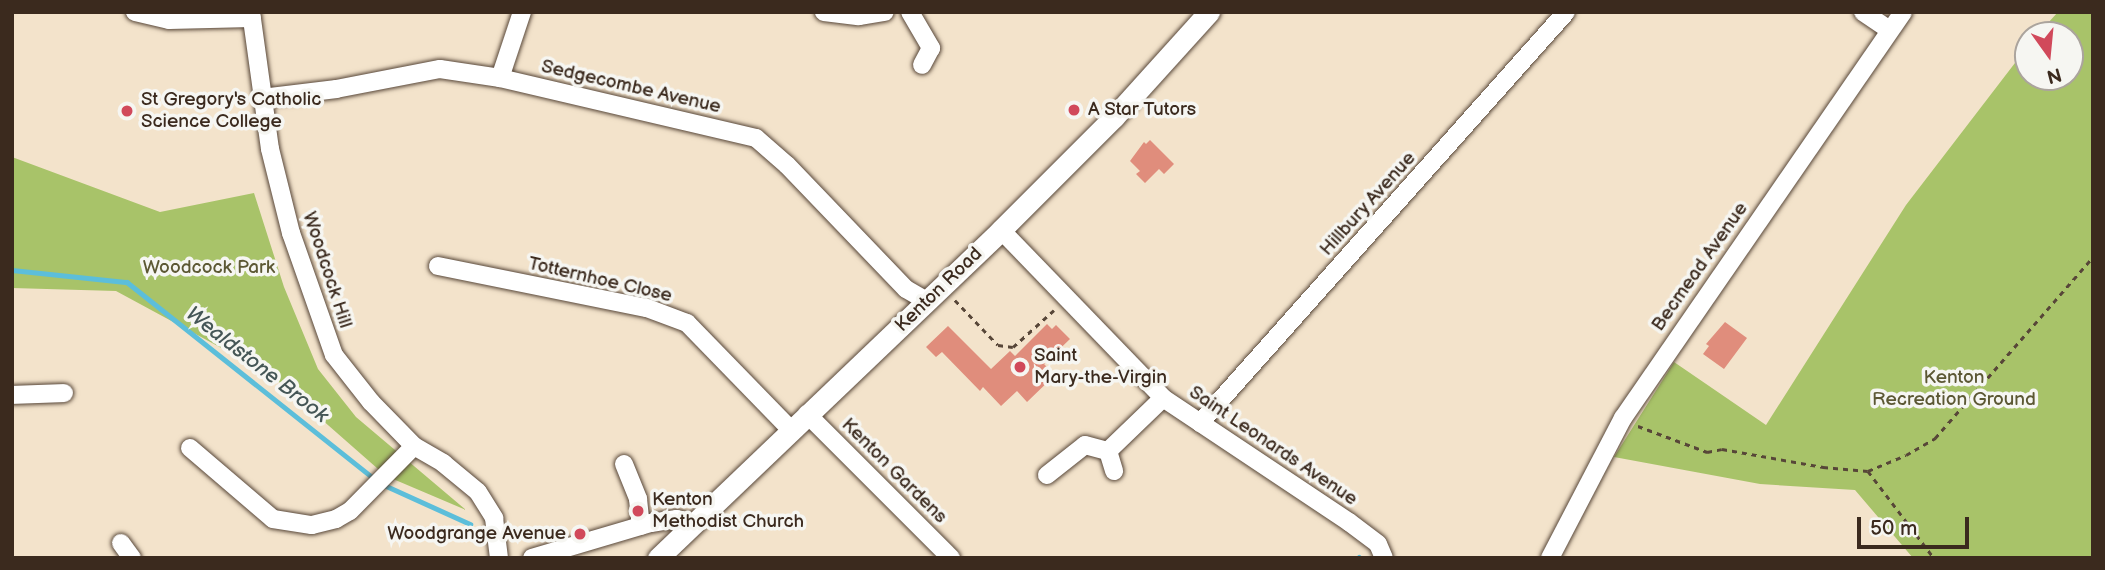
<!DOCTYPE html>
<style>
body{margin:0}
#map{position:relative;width:2105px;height:570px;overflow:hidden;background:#f3e3cb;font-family:"Balsamiq Sans",sans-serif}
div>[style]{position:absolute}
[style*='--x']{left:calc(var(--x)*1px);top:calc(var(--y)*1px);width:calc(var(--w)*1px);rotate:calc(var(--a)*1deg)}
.green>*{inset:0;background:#a8c369}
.stream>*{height:4.5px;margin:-2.25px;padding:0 2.25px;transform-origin:2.25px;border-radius:2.25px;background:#5cbeda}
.building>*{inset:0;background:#e08d7c}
.path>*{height:2.5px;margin-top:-1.25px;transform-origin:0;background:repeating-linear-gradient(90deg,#574638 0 5px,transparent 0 10px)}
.roads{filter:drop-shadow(0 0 2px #574638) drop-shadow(0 0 2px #574638)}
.minor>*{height:18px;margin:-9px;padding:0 9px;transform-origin:9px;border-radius:9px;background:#fff}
.major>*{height:21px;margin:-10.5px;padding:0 10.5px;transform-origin:10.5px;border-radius:10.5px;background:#fff}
.dots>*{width:19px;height:19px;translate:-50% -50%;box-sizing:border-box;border:4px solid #f6f6f2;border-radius:50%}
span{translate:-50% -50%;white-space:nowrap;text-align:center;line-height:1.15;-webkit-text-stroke:7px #f6f6f2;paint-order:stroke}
.street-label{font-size:19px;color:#3b2a1e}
.poi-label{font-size:19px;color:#3b2a1e}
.left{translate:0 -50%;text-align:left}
.right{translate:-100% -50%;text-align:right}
.park-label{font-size:19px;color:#5c5834}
.water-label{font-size:21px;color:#455656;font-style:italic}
.frame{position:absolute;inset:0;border:14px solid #3b2a1e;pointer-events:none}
.north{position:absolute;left:2014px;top:21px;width:70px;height:70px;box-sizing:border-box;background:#f6f6f2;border:2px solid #aba49d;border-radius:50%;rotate:165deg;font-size:19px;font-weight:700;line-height:28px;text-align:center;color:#3b2a1e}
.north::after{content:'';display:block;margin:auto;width:24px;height:32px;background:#d1495b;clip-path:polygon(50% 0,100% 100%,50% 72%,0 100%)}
.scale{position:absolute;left:1857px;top:517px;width:112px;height:32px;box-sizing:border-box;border:4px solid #3b2a1e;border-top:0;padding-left:9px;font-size:21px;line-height:24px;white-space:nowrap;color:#3b2a1e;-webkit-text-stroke:5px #f6f6f2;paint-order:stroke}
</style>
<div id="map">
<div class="green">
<div style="clip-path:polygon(2058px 12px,2093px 12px,2093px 558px,1913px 558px,1855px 490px,1760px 484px,1614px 457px,1674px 362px,1766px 425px,1906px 205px,2028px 46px,2028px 77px,2070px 77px,2070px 35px,2037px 35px)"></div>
<div style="clip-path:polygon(12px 157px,160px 212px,254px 193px,284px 287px,318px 369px,356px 417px,466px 510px,386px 476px,271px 375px,116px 291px,12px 288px)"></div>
</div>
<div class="stream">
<div style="--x:12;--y:270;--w:116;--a:6"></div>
<div style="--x:127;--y:282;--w:317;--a:38.5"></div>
<div style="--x:382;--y:484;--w:97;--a:24.4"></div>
<div style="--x:1358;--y:558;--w:1;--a:-45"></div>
</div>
<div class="building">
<div style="clip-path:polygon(1150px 140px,1174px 164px,1164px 174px,1159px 169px,1145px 183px,1136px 174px,1140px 171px,1130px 161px,1144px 142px,1146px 144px)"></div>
<div style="clip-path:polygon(1725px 322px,1747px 338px,1724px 369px,1703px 354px,1709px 346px,1706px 344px)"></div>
<div style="clip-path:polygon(1047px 324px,1052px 329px,1056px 325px,1070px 339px,1044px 364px,1055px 375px,1027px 402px,1017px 391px,1001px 406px,983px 387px,980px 391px,942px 352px,936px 357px,926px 347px,948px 326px,991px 369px,1010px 351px,1015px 356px)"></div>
</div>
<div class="path">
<div style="--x:955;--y:300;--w:62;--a:46.3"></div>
<div style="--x:998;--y:345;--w:15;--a:8"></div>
<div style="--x:1013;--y:347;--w:55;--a:-42.1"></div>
<div style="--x:1638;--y:426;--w:74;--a:20.6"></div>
<div style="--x:1707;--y:452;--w:15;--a:-11"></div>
<div style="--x:1722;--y:449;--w:103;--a:10.1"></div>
<div style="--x:1823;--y:467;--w:45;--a:5.1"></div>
<div style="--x:1868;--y:471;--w:41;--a:-22.8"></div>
<div style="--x:1906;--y:455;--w:34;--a:-30"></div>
<div style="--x:1935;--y:438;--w:240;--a:-48.9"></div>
<div style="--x:1868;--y:471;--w:109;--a:52.8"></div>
</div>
<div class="roads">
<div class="minor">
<div style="--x:135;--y:12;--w:35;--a:13"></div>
<div style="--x:169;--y:20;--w:83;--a:-1.4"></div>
<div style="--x:251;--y:12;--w:138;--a:82.1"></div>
<div style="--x:270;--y:149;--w:87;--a:76"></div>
<div style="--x:291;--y:233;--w:129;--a:70.6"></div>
<div style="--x:334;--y:355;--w:60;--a:51.8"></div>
<div style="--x:371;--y:402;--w:62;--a:45.7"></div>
<div style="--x:414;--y:446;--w:34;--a:30"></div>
<div style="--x:443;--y:463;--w:45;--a:39.6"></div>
<div style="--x:478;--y:492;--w:31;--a:58"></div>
<div style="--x:494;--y:518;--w:40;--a:82.9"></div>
<div style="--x:824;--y:12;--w:35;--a:7"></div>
<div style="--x:859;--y:16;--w:26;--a:-9"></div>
<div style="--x:910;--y:12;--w:42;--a:59.7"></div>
<div style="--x:931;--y:48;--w:19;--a:118"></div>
<div style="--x:1863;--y:12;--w:32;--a:34"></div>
<div style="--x:500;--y:78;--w:70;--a:-71.6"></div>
<div style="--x:262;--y:98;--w:75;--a:-6.9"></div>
<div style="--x:336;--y:89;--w:106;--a:-10.9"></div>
<div style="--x:440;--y:69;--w:61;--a:8.5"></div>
<div style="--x:500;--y:78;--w:263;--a:13.2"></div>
<div style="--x:756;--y:138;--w:41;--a:41.1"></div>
<div style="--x:787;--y:165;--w:172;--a:46.2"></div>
<div style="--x:906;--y:289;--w:24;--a:30"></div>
<div style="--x:1001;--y:230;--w:233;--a:46"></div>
<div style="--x:1163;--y:398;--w:224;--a:33.7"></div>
<div style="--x:1349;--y:522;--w:36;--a:37"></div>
<div style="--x:1378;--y:544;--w:15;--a:67"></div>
<div style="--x:438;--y:266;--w:213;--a:11.4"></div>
<div style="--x:647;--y:308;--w:43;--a:20.6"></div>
<div style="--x:687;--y:323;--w:149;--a:45.8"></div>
<div style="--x:12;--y:395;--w:52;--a:-2.2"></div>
<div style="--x:807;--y:414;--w:204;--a:45"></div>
<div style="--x:1200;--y:423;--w:550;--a:-48.31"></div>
<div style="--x:190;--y:448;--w:109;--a:40.5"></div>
<div style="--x:273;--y:519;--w:39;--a:9"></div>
<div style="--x:312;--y:525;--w:25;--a:-14"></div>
<div style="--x:336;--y:519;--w:16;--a:-30"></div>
<div style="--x:350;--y:511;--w:91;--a:-45.4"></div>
<div style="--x:1108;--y:451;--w:76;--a:-43.9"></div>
<div style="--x:624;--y:464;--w:38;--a:68"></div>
<div style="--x:638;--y:499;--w:27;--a:84"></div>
<div style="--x:1047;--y:475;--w:48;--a:-38.3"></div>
<div style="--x:1085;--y:445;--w:24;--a:15"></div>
<div style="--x:1108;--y:451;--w:21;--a:73"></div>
<div style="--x:121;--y:543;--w:19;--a:54"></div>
<div style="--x:532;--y:558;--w:124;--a:-16.4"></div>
<div style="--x:651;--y:523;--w:26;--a:-9"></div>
<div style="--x:677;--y:519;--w:17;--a:13"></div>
<div style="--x:1550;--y:558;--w:158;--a:-62.5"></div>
<div style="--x:1623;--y:418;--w:493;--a:-55.4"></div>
</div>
<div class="major">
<div style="--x:658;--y:558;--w:475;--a:-43.7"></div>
<div style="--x:1001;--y:230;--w:160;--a:-45"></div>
<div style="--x:1114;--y:117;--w:142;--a:-47.9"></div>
</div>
</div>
<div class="dots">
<div style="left:1074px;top:110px;background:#d1495b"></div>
<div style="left:127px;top:111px;background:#d1495b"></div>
<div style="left:1020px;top:367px;background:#d1495b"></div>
<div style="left:638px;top:511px;background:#d1495b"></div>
<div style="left:580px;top:534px;background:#d1495b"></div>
</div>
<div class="street-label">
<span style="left:631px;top:87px;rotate:13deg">Sedgecombe Avenue</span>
<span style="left:1368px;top:204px;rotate:-48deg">Hillbury Avenue</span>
<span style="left:1700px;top:267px;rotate:-55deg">Becmead Avenue</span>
<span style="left:327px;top:270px;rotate:72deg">Woodcock Hill</span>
<span style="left:600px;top:280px;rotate:13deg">Totternhoe Close</span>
<span style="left:939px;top:290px;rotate:-44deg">Kenton Road</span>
<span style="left:1273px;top:446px;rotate:34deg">Saint Leonards Avenue</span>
<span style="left:894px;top:471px;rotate:45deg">Kenton Gardens</span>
</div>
<div class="poi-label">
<span class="left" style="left:141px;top:111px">St Gregory's Catholic<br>Science College</span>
<span class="left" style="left:1088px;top:110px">A Star Tutors</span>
<span class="left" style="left:1034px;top:367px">Saint<br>Mary-the-Virgin</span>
<span class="left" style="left:652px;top:511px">Kenton<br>Methodist Church</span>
<span class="right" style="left:566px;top:534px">Woodgrange Avenue</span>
</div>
<div class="park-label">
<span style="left:209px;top:268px">Woodcock Park</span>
<span style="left:1954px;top:389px">Kenton<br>Recreation Ground</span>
</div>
<div class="water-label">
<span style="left:257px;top:365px;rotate:38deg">Wealdstone Brook</span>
</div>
<div class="frame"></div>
<div class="north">N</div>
<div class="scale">50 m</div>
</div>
